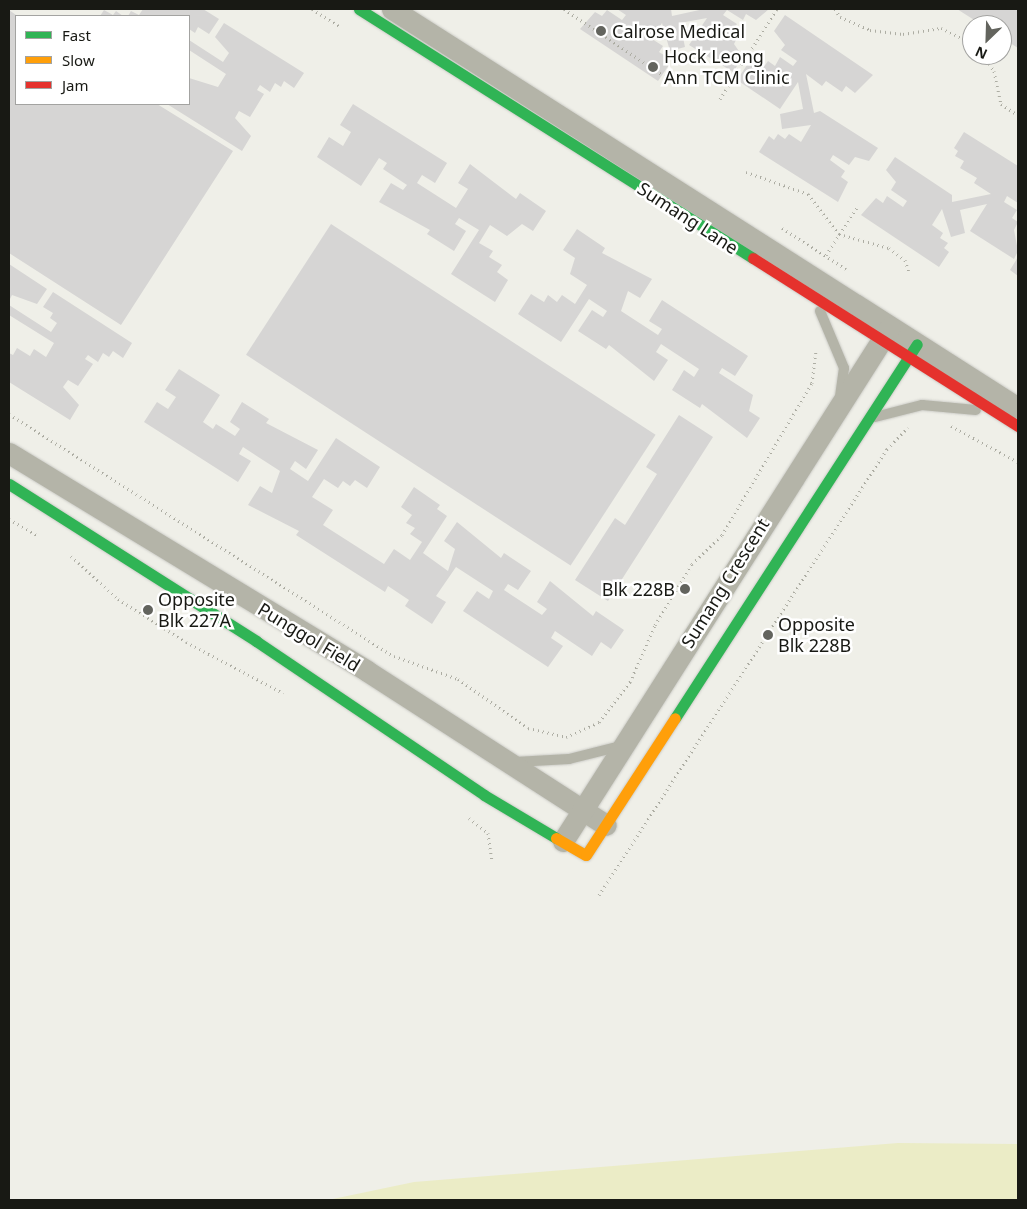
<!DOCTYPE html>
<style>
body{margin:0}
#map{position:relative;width:1027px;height:1209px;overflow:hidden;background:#efefe8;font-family:"Noto Sans",sans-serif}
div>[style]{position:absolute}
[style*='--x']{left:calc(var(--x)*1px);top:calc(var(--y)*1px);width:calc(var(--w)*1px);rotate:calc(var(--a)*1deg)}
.green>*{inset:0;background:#ebecc6}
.building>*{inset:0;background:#d6d5d4;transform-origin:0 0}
.path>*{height:3px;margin-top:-1.5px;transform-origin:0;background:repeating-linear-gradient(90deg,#adada3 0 1px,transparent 0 5px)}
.roads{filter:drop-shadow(0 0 1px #ccccc7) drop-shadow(0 0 1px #ccccc7)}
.lane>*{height:10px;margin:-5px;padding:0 5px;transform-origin:5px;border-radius:5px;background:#b4b4a8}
.street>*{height:21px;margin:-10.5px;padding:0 10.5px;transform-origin:10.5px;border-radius:10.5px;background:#b4b4a8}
.fast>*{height:11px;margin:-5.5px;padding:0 5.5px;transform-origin:5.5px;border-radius:5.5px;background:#30b455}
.slow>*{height:11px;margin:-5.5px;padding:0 5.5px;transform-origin:5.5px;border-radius:5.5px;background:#ff9f0a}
.jam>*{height:11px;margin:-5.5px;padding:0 5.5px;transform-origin:5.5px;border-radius:5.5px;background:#e5322d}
.dots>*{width:14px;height:14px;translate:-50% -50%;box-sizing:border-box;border:2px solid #fff;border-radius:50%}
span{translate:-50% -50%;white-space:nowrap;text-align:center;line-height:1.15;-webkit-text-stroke:5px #fff;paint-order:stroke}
.poi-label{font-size:18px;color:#181914}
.left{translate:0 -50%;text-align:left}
.right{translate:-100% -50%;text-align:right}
.street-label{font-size:18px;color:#181914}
.frame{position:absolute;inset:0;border:10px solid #181914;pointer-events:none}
.legend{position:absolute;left:15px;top:15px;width:175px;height:90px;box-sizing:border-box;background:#fff;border:1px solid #a3a3a1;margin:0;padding:6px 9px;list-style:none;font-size:15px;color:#181914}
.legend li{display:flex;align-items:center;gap:10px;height:25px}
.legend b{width:25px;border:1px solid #a3a3a1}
.north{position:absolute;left:962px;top:15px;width:50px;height:50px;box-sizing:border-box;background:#fff;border:1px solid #a3a3a1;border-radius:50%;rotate:204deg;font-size:14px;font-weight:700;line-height:20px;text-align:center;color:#181914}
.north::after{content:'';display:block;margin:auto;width:18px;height:22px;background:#63645e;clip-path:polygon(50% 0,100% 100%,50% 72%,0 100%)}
</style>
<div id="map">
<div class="green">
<div style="clip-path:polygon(898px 1143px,1018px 1144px,1018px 1200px,328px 1200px,414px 1182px)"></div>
</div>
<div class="building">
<div style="clip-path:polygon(143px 9px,203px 9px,219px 19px,209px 34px,198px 27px,195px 33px,189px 29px,189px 16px,128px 16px,131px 11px,139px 15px)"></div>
<div style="clip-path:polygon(617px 9px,671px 9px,672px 16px,704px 9px,769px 9px,756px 20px,746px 14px,743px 20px,727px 10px,723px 15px,737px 24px,731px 32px,738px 36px,734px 44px,743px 57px,733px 72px,689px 45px,707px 18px,680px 23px,685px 47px,670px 51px,662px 23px,652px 39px,663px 46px,659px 52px,667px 57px,664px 62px,669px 65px,658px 81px,580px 29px,595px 12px,602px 16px,607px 10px,622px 20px,626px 15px)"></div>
<div style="clip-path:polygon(957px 9px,1018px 9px,1018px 48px,1002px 38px,1002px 25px,982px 25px)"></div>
<div style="clip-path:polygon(9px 10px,16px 15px,16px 104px,157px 104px,233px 151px,121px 325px,9px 253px)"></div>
<div style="clip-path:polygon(104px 10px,113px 15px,116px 11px,123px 16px,100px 16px)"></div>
<div style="clip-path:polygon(785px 15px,873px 75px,855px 93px,846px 86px,842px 92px,826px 81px,822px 86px,806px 74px,814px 113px,820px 111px,878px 148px,869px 161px,855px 157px,849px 165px,833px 155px,830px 160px,845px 171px,841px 177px,848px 182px,838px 202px,759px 152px,769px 136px,774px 140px,778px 134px,785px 139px,789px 134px,801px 142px,811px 125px,782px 129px,780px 114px,803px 109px,798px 82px,780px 109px,737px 80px,747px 65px,763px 68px,768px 61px,775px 66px,780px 57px,793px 66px,797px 61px,781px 50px,785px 45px,774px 31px)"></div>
<div style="clip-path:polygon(224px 23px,304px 73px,294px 88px,284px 81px,281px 87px,275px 83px,270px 92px,260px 85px,257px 90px,264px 94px,250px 117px,239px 111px,235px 118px,251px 136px,242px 151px,167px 104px,189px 104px,189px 78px,218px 87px,226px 74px,189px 50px,189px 40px,223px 62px,229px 53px,215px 37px)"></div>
<div style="clip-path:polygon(353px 104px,447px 163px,435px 183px,422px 175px,417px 183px,456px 208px,468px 189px,458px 183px,470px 164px,516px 199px,520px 193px,546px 211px,533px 231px,522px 224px,507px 236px,490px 225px,479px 243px,493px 251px,489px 257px,502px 265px,497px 272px,508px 280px,495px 302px,451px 274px,479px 230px,459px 218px,455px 224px,466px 231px,454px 251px,427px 234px,430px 230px,379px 202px,391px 183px,403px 190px,407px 185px,383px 169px,387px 163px,379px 158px,361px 186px,317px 157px,329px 137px,343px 146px,351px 132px,340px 125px)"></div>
<div style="clip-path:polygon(964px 132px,1018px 166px,1018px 203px,1007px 196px,1004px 202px,1017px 210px,1012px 218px,1018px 222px,1014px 230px,1018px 251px,1014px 259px,970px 231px,987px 204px,960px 210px,965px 233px,951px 237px,942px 209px,932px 225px,943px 233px,940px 238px,948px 243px,944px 248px,949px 252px,939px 267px,861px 215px,876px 198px,883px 203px,887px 196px,903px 207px,907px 201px,891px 190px,896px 182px,886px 170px,895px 157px,952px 195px,952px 202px,991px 194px,974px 183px,977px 178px,960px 168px,964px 161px,955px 156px,958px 151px,954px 148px)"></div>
<div style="left:331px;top:224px;width:387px;height:156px;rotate:33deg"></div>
<div style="clip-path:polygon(577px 229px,605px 248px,602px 253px,652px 279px,640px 298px,628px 291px,621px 311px,658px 335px,662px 329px,649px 321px,662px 300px,748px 356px,735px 376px,722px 368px,719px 373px,753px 395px,749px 411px,760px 418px,747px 438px,702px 404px,700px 408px,672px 390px,684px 370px,694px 377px,699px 369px,661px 344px,656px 352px,668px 360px,654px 381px,609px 345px,606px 349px,578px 331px,592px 310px,603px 317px,607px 311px,589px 299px,561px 342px,518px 314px,531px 294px,544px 302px,548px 295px,557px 302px,562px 295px,575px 304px,587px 285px,570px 274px,575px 258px,563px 250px)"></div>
<div style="clip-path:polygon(1018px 257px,1018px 276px,1010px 270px)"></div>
<div style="clip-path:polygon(9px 264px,47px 289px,37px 304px,12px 295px,9px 301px)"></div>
<div style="clip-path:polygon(53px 292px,132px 343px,123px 358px,113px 351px,109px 357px,103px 353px,98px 362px,88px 355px,85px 359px,93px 364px,78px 386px,68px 380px,63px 387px,79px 405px,70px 420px,9px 382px,9px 353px,13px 355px,17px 348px,30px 356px,34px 349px,46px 357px,54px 343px,9px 315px,9px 305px,51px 332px,57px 323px,50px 318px,53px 313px,43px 307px)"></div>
<div style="clip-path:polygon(179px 369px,220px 395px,203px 422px,213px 429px,216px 424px,235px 436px,240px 429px,230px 422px,242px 402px,269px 419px,266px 423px,318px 450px,306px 469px,295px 461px,290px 469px,308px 481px,336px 438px,380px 467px,367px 488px,355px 480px,350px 486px,343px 481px,338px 488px,324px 479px,312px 497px,333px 510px,323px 525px,384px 564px,394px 549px,410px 560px,422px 542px,410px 534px,415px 528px,406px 523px,412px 515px,401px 507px,414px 487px,440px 505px,437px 509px,447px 516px,423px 553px,448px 571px,455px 549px,444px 541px,457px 522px,501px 558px,504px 553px,531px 571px,518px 590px,508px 584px,504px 590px,542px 615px,547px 609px,537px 602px,550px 581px,593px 616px,596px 611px,624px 630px,611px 649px,601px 642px,592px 656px,555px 631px,551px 638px,563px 646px,548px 667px,463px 611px,477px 591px,489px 599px,493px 591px,456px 567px,436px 596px,446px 602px,432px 624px,405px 606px,409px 600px,388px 586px,385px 592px,296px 535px,299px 531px,248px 505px,260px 486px,272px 493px,280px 471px,243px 447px,239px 454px,251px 461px,238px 482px,144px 422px,157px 402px,168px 409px,176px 397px,165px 390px)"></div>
<div style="clip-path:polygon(679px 415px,713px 437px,608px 601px,575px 580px,615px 518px,625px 525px,657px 474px,646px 467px)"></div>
</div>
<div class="path">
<div style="--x:312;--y:9;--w:32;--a:32"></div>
<div style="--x:564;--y:9;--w:120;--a:33.8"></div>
<div style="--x:835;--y:9;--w:9;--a:58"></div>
<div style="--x:840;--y:17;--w:33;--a:23"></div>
<div style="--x:870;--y:30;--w:33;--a:7"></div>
<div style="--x:903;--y:34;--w:38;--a:-9"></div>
<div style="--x:941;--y:28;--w:34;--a:26"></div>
<div style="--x:984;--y:55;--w:19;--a:58"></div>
<div style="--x:994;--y:71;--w:34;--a:78"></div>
<div style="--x:1001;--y:104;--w:20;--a:33"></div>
<div style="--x:720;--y:99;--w:107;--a:-57.7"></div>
<div style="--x:746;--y:172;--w:66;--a:19.5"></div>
<div style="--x:808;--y:194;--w:51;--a:52.2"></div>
<div style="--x:839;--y:234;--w:52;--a:15.6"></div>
<div style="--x:889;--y:248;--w:20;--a:37"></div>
<div style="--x:905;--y:260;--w:13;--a:72"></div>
<div style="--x:782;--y:228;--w:76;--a:32.6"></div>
<div style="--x:826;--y:255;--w:59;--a:-56.9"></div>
<div style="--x:9;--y:414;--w:455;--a:32.2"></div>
<div style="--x:394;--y:656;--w:68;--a:19.8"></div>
<div style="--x:458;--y:679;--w:85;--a:35"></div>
<div style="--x:528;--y:728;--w:39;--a:13"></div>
<div style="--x:566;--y:737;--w:36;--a:-24"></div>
<div style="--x:599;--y:722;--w:51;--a:-52.2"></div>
<div style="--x:630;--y:682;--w:62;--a:-66.3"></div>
<div style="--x:655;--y:625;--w:71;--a:-58.8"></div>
<div style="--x:692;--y:564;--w:42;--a:-44"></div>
<div style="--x:722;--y:535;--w:177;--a:-59.4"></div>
<div style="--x:812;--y:383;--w:33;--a:-83"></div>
<div style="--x:951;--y:426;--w:76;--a:28.2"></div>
<div style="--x:9;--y:519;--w:34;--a:30"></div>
<div style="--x:71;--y:556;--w:64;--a:42.5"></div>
<div style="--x:118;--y:599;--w:80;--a:32.3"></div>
<div style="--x:186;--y:642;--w:110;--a:27.7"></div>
<div style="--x:469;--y:818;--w:24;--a:38"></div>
<div style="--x:488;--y:833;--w:27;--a:82"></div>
<div style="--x:599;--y:895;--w:531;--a:-57.15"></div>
<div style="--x:887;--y:449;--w:30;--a:-46"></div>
</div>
<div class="roads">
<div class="lane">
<div style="--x:820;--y:311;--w:62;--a:67.2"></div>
<div style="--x:844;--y:368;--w:27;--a:98"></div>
<div style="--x:875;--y:417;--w:49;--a:-14.3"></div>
<div style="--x:922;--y:405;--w:54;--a:5.3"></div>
<div style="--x:515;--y:762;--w:54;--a:-3.2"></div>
<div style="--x:569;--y:759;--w:54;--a:-14"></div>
</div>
<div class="street">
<div style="--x:392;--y:9;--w:742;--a:32.51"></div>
<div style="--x:9;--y:453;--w:419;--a:31.3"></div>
<div style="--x:367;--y:671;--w:284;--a:32.8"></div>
<div style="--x:563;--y:841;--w:609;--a:-57.54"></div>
</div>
<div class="fast">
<div style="--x:359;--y:9;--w:466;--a:32.3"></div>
<div style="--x:9;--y:484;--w:293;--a:32.4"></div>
<div style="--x:256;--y:641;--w:275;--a:34"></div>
<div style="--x:484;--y:795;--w:84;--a:30.8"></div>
<div style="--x:675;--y:718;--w:445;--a:-57.1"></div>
</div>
<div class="slow">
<div style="--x:556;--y:838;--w:34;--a:30"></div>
<div style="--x:586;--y:855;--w:163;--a:-57"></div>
</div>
<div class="jam">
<div style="--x:753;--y:258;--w:314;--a:32.4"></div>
</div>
</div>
<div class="dots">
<div style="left:601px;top:31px;background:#63645e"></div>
<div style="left:653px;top:67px;background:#63645e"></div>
<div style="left:685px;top:589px;background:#63645e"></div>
<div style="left:148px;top:610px;background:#63645e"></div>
<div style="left:768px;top:635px;background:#63645e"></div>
</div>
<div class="poi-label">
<span class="left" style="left:612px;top:31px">Calrose Medical</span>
<span class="left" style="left:664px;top:67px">Hock Leong<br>Ann TCM Clinic</span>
<span class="right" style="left:675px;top:589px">Blk 228B</span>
<span class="left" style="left:158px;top:610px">Opposite<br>Blk 227A</span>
<span class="left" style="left:778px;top:635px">Opposite<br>Blk 228B</span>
</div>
<div class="street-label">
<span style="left:688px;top:218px;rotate:33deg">Sumang Lane</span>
<span style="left:725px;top:583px;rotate:-58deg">Sumang Crescent</span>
<span style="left:309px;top:637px;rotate:31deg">Punggol Field</span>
</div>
<div class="frame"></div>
<ul class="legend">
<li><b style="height:6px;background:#30b455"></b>Fast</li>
<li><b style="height:6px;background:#ff9f0a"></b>Slow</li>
<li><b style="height:6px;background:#e5322d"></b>Jam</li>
</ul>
<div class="north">N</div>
</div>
